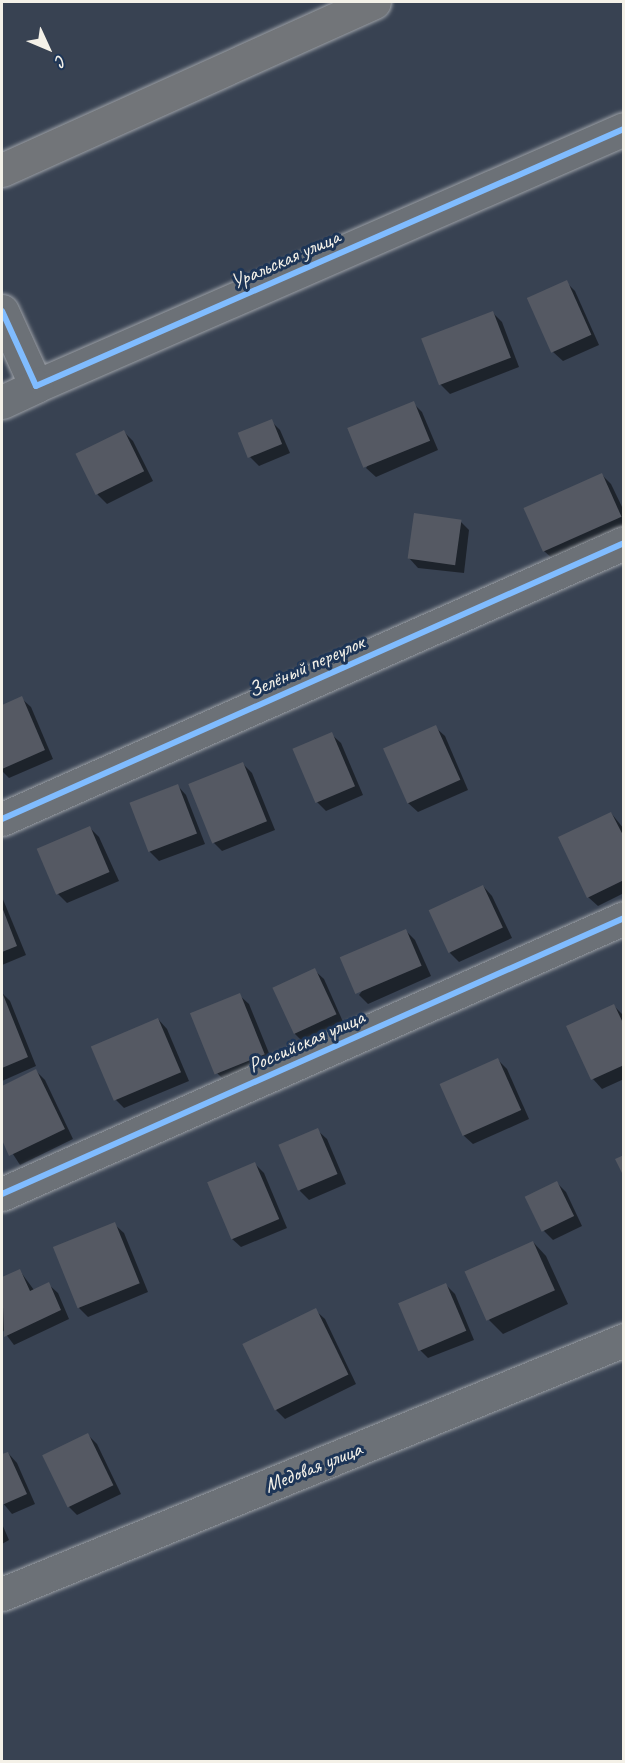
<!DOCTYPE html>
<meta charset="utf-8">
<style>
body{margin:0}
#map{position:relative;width:625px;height:1763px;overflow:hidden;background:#384252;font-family:Caveat,sans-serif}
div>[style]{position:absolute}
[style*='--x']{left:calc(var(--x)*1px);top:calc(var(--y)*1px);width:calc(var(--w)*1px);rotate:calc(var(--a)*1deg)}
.shadow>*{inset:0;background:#0007}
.building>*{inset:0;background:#555963;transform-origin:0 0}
.roads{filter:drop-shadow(0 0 2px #9da1a7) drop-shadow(0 0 2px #9da1a7)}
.minor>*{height:33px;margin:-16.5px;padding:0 16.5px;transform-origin:16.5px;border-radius:16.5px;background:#6c7177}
.major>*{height:33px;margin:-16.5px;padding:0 16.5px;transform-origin:16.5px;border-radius:16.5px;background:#727579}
.cycleway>*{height:6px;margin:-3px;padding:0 3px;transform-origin:3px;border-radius:3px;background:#80bcff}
span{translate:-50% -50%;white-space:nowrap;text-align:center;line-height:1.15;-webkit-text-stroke:6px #1d3557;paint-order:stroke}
.street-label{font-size:21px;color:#f4f1e8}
.frame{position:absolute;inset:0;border:3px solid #f4f1e8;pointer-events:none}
.north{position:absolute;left:18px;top:18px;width:60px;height:60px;-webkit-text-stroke:4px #1d3557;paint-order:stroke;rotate:134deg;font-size:16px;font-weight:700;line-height:24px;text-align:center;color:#f4f1e8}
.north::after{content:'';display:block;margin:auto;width:21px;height:27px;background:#f4f1e8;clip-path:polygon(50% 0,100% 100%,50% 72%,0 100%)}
</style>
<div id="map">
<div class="shadow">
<div style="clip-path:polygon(566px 282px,575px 291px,599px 345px,563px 361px,553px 352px)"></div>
<div style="clip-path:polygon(493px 313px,502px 322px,519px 367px,450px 394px,440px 384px)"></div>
<div style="clip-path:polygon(413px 403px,422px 412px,438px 450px,376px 477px,366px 468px)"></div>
<div style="clip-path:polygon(271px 421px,280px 430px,290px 453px,259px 466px,250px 457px)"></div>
<div style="clip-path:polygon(123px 431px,133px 441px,153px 481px,107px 504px,98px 495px,78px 455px)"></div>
<div style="clip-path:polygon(602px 475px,611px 484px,624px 511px,624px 529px,554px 560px,544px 551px)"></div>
<div style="clip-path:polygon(460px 521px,469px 530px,464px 573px,418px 568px,409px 558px)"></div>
<div style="clip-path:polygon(21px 698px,31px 707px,53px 759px,9px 778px,2px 771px,2px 706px)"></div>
<div style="clip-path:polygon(435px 727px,445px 736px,468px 790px,418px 812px,408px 803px)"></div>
<div style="clip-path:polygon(331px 734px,341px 743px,363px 795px,326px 811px,317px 802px)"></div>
<div style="clip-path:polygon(243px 764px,252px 773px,275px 830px,222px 851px,213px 842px)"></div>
<div style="clip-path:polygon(177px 785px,186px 795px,205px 844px,159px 861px,150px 852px,131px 803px)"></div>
<div style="clip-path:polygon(611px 813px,624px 829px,624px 893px,598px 906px,588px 897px)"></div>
<div style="clip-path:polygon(90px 828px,99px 837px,119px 881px,67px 903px,58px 894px)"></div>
<div style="clip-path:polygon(483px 886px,492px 896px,512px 938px,459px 962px,450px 953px)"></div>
<div style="clip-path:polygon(2px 897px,26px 955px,2px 965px)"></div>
<div style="clip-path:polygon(406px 931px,415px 940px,431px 976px,368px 1004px,359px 995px)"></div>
<div style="clip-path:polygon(314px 970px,324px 979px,344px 1024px,303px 1042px,294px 1033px)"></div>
<div style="clip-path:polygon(2px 993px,10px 1001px,36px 1066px,2px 1081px)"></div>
<div style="clip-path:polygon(239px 995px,249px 1004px,273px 1063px,226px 1082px,217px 1073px)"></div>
<div style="clip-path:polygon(614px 1006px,624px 1016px,624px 1079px,602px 1089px,593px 1079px,568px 1026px)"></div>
<div style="clip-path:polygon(158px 1019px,167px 1029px,189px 1081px,124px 1108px,115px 1099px)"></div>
<div style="clip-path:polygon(498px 1060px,507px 1069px,529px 1119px,473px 1144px,463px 1135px)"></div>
<div style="clip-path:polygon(36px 1071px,45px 1080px,73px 1139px,20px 1165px,2px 1137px,2px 1088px)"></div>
<div style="clip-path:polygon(317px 1130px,327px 1139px,346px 1184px,309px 1200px,300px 1191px)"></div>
<div style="clip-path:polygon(255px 1164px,264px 1173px,287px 1228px,241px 1247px,231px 1238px)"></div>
<div style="clip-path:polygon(557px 1183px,566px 1192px,582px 1226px,553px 1240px,544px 1231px)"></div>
<div style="clip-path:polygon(114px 1224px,124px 1233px,148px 1292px,88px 1317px,79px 1308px)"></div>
<div style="clip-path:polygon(533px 1242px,546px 1256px,568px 1304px,503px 1334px,489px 1320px)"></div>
<div style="clip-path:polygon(20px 1271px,34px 1290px,48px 1284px,58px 1293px,69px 1319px,14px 1345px,2px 1329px,2px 1279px)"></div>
<div style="clip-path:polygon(446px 1285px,455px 1294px,474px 1340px,428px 1358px,419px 1349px)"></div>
<div style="clip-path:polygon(315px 1310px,325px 1319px,356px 1384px,285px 1419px,276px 1410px)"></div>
<div style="clip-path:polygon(88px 1435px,97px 1444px,121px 1494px,77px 1515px,68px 1506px)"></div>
<div style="clip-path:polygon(8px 1453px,17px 1463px,35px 1504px,12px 1514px,2px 1502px,2px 1456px)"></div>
<div style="clip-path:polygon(2px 1524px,9px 1540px,2px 1544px)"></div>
</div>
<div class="building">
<div style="left:567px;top:280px;width:60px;height:44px;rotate:66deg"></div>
<div style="left:493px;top:311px;width:50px;height:77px;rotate:69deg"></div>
<div style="left:414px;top:401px;width:43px;height:72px;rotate:68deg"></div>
<div style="left:272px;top:419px;width:27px;height:37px;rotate:68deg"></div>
<div style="left:124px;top:430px;width:46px;height:54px;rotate:64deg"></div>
<div style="left:602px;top:473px;width:48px;height:86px;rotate:66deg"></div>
<div style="left:414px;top:513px;width:48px;height:46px;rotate:8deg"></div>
<div style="clip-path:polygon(22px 696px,45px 750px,2px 769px,2px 705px)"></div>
<div style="left:436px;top:725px;width:60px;height:58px;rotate:66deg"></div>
<div style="left:332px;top:732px;width:59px;height:43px;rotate:67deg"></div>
<div style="left:243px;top:762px;width:64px;height:59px;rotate:68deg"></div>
<div style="left:178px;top:784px;width:53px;height:52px;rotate:69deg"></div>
<div style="clip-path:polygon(611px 812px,624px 837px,624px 880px,587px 898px,558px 837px)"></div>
<div style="left:90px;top:826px;width:50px;height:58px;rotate:67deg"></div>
<div style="left:483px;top:885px;width:47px;height:60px;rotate:65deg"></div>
<div style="clip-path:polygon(2px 907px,17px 946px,2px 952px)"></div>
<div style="left:406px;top:929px;width:40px;height:72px;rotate:67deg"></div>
<div style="left:315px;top:968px;width:51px;height:47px;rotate:65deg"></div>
<div style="clip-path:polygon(2px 992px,28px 1057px,2px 1068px)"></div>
<div style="left:240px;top:993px;width:66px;height:54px;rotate:68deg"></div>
<div style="clip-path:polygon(614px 1004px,624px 1025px,624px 1065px,591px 1080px,566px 1026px)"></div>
<div style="left:158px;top:1018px;width:59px;height:73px;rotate:67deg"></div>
<div style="left:498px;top:1058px;width:57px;height:64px;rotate:66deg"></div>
<div style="clip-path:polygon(36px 1069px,65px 1129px,9px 1156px,2px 1140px,2px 1086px)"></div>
<div style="left:318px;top:1128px;width:50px;height:43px;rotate:67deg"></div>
<div style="clip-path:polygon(624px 1155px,624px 1177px,615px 1159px)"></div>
<div style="left:255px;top:1162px;width:62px;height:52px;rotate:67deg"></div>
<div style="left:557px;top:1181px;width:39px;height:36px;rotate:64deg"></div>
<div style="left:115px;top:1222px;width:66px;height:67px;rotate:68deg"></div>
<div style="left:533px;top:1241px;width:54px;height:75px;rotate:66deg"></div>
<div style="clip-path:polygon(20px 1269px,30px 1291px,49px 1282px,61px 1310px,4px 1337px,2px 1277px)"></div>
<div style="left:446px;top:1283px;width:52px;height:52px;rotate:67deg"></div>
<div style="left:316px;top:1308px;width:74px;height:82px;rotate:64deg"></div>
<div style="left:88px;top:1433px;width:58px;height:51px;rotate:64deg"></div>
<div style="clip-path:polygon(8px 1452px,27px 1494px,2px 1505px,2px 1454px)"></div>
</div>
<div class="roads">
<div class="minor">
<div style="--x:2;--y:311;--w:82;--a:65.6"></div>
<div style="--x:36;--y:386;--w:642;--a:-23.61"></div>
<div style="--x:2;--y:402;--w:38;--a:-25"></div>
<div style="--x:2;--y:819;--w:680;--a:-23.93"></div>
<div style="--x:2;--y:1194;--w:680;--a:-23.93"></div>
<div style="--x:2;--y:1594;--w:672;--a:-22.21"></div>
</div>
<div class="major">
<div style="--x:2;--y:170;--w:408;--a:-24.3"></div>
</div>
</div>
<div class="cycleway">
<div style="--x:2;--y:311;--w:82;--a:65.6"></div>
<div style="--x:36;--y:386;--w:642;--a:-23.61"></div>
<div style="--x:2;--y:819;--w:680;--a:-23.93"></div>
<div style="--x:2;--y:1194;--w:680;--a:-23.93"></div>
</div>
<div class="street-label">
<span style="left:285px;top:259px;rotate:-24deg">Уральская улица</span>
<span style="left:306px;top:666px;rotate:-24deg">Зелёный переулок</span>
<span style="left:306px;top:1041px;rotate:-24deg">Российская улица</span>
<span style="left:313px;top:1467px;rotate:-22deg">Медовая улица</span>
</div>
<div class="frame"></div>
<div class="north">С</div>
</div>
